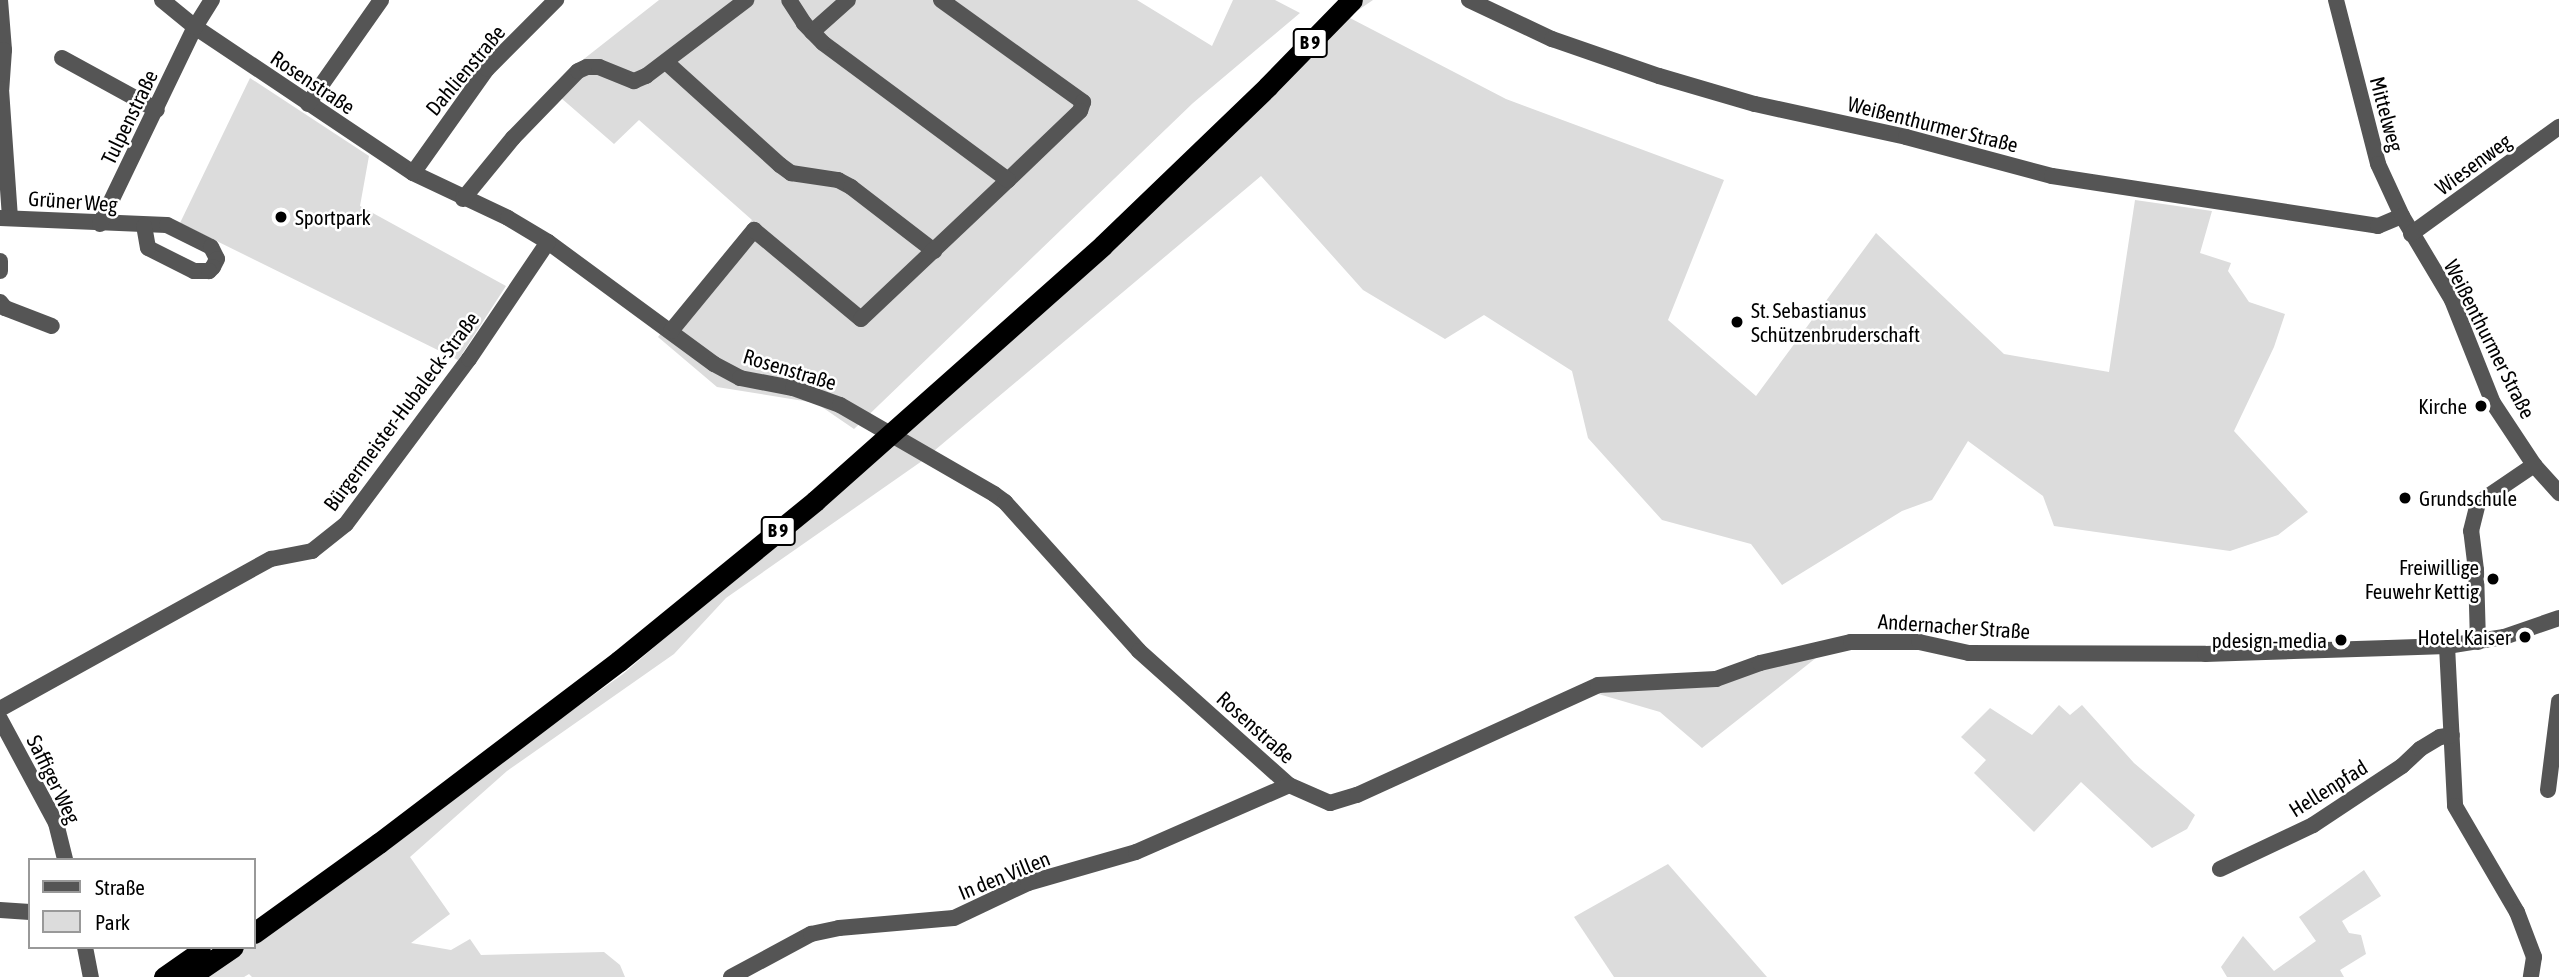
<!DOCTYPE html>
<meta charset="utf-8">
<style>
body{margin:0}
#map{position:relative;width:2559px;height:977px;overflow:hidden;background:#fff;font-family:"Asap Condensed",sans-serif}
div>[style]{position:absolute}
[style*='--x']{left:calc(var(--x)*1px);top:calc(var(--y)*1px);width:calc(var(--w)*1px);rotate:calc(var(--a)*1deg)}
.green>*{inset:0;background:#dcdcdc}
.minor>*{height:16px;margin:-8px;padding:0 8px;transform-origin:8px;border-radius:8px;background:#555}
.highway>*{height:21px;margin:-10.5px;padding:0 10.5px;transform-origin:10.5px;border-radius:10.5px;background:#000}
.dots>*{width:19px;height:19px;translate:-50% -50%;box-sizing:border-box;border:4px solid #fff;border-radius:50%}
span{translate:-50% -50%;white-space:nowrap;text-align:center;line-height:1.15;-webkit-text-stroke:5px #fff;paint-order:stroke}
.shield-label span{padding:2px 5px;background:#fff;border:2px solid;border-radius:5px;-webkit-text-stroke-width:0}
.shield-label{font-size:19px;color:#000;font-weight:700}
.street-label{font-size:21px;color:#000}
.poi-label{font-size:21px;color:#000}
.left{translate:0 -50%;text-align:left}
.right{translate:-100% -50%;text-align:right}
.legend{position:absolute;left:28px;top:858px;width:228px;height:91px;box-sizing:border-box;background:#fff;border:2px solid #999;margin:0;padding:9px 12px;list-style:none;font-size:21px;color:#000}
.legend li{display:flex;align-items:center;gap:14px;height:35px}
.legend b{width:35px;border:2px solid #999}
</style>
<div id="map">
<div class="green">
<div style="clip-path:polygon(659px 0,1137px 0,1212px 46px,1233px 0,1275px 0,1300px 13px,1193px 103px,854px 429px,816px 403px,717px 387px,658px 337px,752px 220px,639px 120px,614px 144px,553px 91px,580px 62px)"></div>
<div style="clip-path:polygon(1363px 0,1373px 0,1348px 17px,1506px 99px,1724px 180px,1668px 320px,1756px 396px,1876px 233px,2004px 354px,2109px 372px,2135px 200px,2212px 211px,2200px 253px,2231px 263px,2228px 271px,2249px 302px,2285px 314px,2274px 347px,2234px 431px,2308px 512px,2278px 535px,2230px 551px,2054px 526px,2043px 496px,1968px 441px,1932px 500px,1902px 511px,1782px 585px,1751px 544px,1662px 520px,1588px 438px,1572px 371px,1484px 315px,1445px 339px,1363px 290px,1261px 176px,922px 461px,726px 598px,674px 654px,507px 771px,410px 857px,450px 914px,411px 943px,451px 950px,470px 939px,481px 955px,604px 952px,620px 965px,625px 977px,252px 977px,249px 974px,244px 977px,196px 977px,238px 947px,254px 947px,254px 936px,623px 674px,1000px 349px)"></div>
<div style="clip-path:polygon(250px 78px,369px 156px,360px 206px,506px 286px,458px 360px,180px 223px)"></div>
<div style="clip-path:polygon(1821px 654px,1702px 748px,1660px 712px,1595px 693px,1611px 685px,1718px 682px)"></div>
<div style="clip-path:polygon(2059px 705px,2070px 715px,2082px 705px,2134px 763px,2195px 815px,2187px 829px,2152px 848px,2081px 782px,2034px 832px,1974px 773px,1986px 760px,1961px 737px,1990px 708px,2032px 735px)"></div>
<div style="clip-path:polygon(1668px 864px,1767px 977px,1614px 977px,1574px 917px)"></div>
<div style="clip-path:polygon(2364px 870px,2381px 896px,2342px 921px,2349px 933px,2361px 935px,2366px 954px,2340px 970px,2344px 977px,2227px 977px,2221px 967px,2243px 936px,2274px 971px,2316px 941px,2299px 917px)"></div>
</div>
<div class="minor">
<div style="--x:0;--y:0;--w:50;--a:85.4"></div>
<div style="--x:4;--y:50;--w:39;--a:94"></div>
<div style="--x:1;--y:89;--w:129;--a:86"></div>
<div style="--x:162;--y:0;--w:43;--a:39.3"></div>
<div style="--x:195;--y:27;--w:262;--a:33.8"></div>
<div style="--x:413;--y:173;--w:105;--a:25.3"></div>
<div style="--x:508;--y:218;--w:47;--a:31"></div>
<div style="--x:548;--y:242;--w:206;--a:36.3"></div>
<div style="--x:714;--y:364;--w:30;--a:28"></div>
<div style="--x:740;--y:378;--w:54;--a:10.7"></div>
<div style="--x:793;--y:388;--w:50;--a:19.9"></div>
<div style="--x:840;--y:405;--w:178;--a:30"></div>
<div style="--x:994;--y:494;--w:14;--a:36"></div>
<div style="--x:1005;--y:502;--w:200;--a:48"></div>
<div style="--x:1139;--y:651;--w:201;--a:41.8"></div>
<div style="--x:1289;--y:785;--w:45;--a:23.7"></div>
<div style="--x:1330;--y:803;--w:28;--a:-17"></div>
<div style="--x:1357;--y:795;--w:265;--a:-24.5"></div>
<div style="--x:1598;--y:685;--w:118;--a:-2.9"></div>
<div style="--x:1716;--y:679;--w:47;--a:-20"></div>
<div style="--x:1760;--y:663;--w:93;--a:-13"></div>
<div style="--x:1851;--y:642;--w:68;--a:0"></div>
<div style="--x:1919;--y:642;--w:51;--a:12.4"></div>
<div style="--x:1969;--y:653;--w:236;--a:0.2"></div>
<div style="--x:2205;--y:654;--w:183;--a:-1.9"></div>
<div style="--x:2388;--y:648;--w:59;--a:-1.9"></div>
<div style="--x:2447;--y:646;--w:58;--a:-9"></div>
<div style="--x:2504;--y:637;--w:58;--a:-19.1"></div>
<div style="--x:941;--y:0;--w:175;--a:35.7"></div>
<div style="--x:1083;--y:102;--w:9;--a:108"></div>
<div style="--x:1080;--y:111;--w:100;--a:136.2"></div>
<div style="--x:1469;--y:0;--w:92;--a:25.2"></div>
<div style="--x:1552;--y:39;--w:113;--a:19.1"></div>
<div style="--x:1659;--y:76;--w:100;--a:16.3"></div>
<div style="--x:1755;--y:104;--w:155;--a:12.3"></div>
<div style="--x:1906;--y:137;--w:151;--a:15"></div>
<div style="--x:2052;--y:176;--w:330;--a:8.7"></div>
<div style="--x:2378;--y:226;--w:26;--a:-23"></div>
<div style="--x:2336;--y:0;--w:169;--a:75.6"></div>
<div style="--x:2378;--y:164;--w:57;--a:65.2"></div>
<div style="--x:2402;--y:216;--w:98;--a:59.2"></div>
<div style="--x:2452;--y:300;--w:111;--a:68.3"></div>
<div style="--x:2493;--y:403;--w:74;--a:56.5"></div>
<div style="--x:2534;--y:465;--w:38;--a:48"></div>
<div style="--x:812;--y:32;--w:48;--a:-41.6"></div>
<div style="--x:62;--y:58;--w:108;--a:28.7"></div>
<div style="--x:666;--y:62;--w:154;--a:42.1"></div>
<div style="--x:780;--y:165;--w:14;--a:36"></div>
<div style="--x:791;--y:173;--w:48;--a:8.5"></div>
<div style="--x:838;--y:180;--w:15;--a:28"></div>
<div style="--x:851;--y:187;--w:105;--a:37.6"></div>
<div style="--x:308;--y:104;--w:127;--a:-54.9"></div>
<div style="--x:413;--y:173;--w:128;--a:-54.6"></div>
<div style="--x:487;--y:69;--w:98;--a:-45"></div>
<div style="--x:463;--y:199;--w:79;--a:-50.7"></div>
<div style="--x:513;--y:138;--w:93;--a:-45.9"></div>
<div style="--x:578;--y:71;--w:10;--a:-24"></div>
<div style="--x:587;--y:67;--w:12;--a:0"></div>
<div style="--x:599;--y:67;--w:38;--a:22"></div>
<div style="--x:634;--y:81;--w:13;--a:-23"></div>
<div style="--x:646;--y:76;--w:126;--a:-37.2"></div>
<div style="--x:0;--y:218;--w:167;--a:2.4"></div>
<div style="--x:167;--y:225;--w:49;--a:26.6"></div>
<div style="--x:211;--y:247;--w:13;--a:63"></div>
<div style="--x:217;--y:259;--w:9;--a:117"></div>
<div style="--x:213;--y:267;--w:6;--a:135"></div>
<div style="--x:209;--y:271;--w:15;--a:180"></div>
<div style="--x:194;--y:271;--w:51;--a:-153.4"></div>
<div style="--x:148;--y:248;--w:22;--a:-100"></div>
<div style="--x:100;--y:224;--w:219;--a:-64.3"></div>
<div style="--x:195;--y:27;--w:32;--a:-58"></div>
<div style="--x:2411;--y:234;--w:183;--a:-35.9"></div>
<div style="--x:0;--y:261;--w:10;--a:90"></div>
<div style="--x:0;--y:302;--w:8;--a:50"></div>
<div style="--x:5;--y:308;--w:50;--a:21"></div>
<div style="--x:671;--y:331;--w:131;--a:-50.6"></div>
<div style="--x:754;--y:230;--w:139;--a:39.8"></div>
<div style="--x:861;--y:319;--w:202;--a:-43.4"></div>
<div style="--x:1008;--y:180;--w:230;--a:-143.5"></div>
<div style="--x:823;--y:43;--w:28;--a:-134"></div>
<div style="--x:804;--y:23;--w:27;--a:-123"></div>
<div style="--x:2478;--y:642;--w:72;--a:-91.6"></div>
<div style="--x:2476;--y:570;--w:39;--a:-97"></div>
<div style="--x:2471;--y:531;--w:29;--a:-76"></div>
<div style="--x:2478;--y:503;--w:68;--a:-34.2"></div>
<div style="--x:2447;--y:646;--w:160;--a:87.1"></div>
<div style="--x:2455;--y:806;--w:123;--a:59.7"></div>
<div style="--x:2517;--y:912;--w:48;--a:69.3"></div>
<div style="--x:2534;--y:957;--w:20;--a:99"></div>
<div style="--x:0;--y:709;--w:310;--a:-29"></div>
<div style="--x:271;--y:559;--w:42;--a:-11"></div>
<div style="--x:312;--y:551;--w:43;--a:-38.5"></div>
<div style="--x:346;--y:524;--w:206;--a:-53.3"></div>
<div style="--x:469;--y:359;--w:141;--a:-56"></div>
<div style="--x:0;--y:719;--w:118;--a:61.7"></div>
<div style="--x:56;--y:823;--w:38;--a:76"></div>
<div style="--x:2548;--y:790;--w:89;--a:-82.9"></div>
<div style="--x:2220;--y:869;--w:103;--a:-25.3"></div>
<div style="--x:2313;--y:825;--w:107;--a:-33.5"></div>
<div style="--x:2402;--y:766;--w:25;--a:-43"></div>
<div style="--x:2420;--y:749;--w:23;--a:-31"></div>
<div style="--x:2440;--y:737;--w:12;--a:-9"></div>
<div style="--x:0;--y:910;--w:30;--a:4"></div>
<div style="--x:85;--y:947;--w:31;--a:79"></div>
<div style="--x:731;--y:977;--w:91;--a:-28.3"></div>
<div style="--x:811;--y:934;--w:29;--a:-12"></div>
<div style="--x:839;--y:928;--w:115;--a:-5"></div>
<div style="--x:954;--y:918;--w:82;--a:-25.3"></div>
<div style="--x:1028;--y:883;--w:112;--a:-16"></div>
<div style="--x:1136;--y:852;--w:167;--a:-23.6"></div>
</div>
<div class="highway">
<div style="--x:254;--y:933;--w:154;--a:-35.8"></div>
<div style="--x:379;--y:843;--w:301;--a:-37.2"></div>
<div style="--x:619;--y:661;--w:253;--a:-39.2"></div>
<div style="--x:815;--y:501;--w:385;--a:-41.6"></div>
<div style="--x:1103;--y:245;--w:229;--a:-43.9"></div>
<div style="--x:1268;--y:86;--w:120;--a:-45.7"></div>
<div style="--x:164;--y:977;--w:44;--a:-34.8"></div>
<div style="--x:189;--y:977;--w:53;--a:-34.3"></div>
</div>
<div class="dots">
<div style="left:281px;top:217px;background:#000"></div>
<div style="left:1737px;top:322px;background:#000"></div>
<div style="left:2481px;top:406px;background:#000"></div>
<div style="left:2405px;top:498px;background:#000"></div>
<div style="left:2493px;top:579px;background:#000"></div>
<div style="left:2525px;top:637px;background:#000"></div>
<div style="left:2341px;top:640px;background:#000"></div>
</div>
<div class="shield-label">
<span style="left:1310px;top:43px">B 9</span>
<span style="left:778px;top:531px">B 9</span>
</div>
<div class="street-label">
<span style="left:465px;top:70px;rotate:-50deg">Dahlienstraße</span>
<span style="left:313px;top:82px;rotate:34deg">Rosenstraße</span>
<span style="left:2387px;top:114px;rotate:75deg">Mittelweg</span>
<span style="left:129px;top:117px;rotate:-64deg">Tulpenstraße</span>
<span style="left:1933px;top:124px;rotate:14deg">Weißenthurmer Straße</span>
<span style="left:2473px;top:164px;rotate:-36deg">Wiesenweg</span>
<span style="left:73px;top:201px;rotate:4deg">Grüner Weg</span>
<span style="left:2490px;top:339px;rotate:63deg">Weißenthurmer Straße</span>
<span style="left:790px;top:369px;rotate:17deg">Rosenstraße</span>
<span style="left:401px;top:411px;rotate:-53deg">Bürgermeister-Hubaleck-Straße</span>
<span style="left:1954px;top:626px;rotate:4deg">Andernacher Straße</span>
<span style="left:1256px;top:727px;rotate:42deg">Rosenstraße</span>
<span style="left:54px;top:779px;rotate:64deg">Saffiger Weg</span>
<span style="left:2328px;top:788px;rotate:-32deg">Hellenpfad</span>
<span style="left:1004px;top:875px;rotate:-22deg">In den Villen</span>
</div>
<div class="poi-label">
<span class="left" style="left:295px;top:217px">Sportpark</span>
<span class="left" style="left:1751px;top:322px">St. Sebastianus<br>Schützenbruderschaft</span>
<span class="right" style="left:2467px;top:406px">Kirche</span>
<span class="left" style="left:2419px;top:498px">Grundschule</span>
<span class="right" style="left:2479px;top:579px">Freiwillige<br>Feuwehr Kettig</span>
<span class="right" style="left:2511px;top:637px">Hotel Kaiser</span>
<span class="right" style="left:2327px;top:640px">pdesign-media</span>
</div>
<ul class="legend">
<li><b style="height:9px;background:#555"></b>Straße</li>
<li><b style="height:19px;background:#dcdcdc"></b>Park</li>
</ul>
</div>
